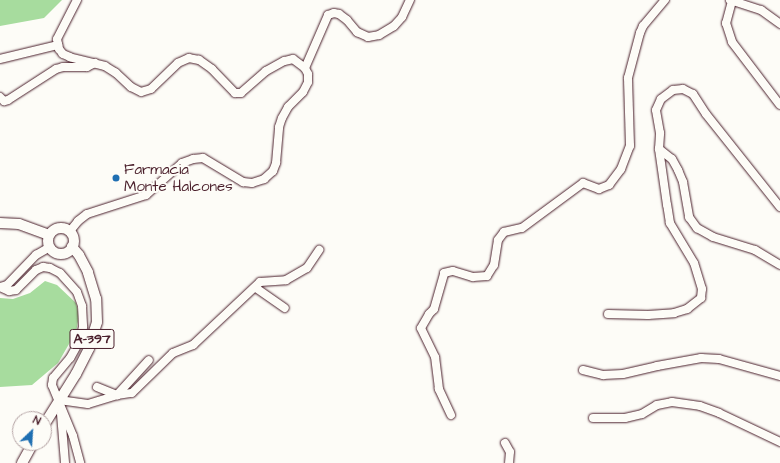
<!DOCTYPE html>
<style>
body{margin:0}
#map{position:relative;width:780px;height:463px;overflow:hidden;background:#fdfcf7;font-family:"Architects Daughter",sans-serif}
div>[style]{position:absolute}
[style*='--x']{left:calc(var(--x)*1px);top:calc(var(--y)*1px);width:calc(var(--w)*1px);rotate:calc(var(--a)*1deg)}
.green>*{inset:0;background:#a7dc9e}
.roads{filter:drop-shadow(0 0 1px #4a1f2b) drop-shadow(0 0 1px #4a1f2b)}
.minor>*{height:8px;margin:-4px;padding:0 4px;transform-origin:4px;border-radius:4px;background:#fdfcf7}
.major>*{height:10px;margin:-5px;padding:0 5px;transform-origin:5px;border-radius:5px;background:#fdfcf7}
.major>.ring{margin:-5px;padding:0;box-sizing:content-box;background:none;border:10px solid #fdfcf7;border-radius:50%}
.dots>*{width:11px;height:11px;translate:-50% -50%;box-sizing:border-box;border:2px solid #fdfcf7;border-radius:50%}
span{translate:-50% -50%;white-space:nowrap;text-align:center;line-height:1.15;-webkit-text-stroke:4px #fdfcf7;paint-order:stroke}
.shield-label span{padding:1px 3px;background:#fdfcf7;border:1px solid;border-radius:3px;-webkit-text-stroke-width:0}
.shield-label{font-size:14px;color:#4a1f2b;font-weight:700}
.poi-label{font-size:15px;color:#4a1f2b}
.left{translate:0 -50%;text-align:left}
.north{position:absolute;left:12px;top:411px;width:40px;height:40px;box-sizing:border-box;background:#fdfcf7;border:1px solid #b5a4a5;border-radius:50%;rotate:25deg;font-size:11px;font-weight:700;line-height:16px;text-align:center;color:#4a1f2b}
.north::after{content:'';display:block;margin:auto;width:14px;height:18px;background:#1f6fb2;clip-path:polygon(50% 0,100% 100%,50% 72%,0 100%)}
</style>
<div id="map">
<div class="green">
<div style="clip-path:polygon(0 0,62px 0,44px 18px,0 26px)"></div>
<div style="clip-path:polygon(45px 281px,57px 285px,76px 303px,79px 316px,76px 332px,58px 363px,32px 385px,0 387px,0 298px,13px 299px,30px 293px)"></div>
</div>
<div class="roads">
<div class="minor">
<div style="--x:730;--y:0;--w:33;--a:18"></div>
<div style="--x:761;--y:10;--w:24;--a:36"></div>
<div style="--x:732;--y:1;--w:23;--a:105"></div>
<div style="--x:726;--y:23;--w:20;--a:72"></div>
<div style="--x:732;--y:42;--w:79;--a:52.7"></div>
<div style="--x:0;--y:59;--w:60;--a:-13.6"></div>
<div style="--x:305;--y:68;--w:58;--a:-66.5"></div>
<div style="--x:328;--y:15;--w:6;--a:-18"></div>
<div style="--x:334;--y:13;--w:5;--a:11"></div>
<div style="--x:339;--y:14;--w:10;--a:37"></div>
<div style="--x:347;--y:20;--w:16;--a:50"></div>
<div style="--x:357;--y:32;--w:12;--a:24"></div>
<div style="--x:368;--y:37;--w:11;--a:-10"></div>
<div style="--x:379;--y:35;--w:17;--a:-31"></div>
<div style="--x:394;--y:26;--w:12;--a:-48"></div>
<div style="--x:402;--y:17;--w:19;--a:-65"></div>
<div style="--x:0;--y:97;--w:6;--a:45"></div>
<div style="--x:4;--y:101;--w:4;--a:-14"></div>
<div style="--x:8;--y:100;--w:57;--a:-32.9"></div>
<div style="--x:56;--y:69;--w:7;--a:-16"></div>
<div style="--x:63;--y:67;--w:24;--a:0"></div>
<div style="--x:87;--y:67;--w:9;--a:-27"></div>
<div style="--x:659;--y:149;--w:16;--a:38"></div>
<div style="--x:672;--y:159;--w:13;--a:61"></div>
<div style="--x:678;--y:170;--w:13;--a:67"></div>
<div style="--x:683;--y:182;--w:36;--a:80"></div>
<div style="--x:689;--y:217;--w:14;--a:54"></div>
<div style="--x:697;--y:228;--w:18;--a:29"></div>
<div style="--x:713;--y:237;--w:44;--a:17.2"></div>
<div style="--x:755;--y:250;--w:29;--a:31"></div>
<div style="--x:70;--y:231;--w:13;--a:-51"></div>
<div style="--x:78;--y:221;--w:11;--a:-38"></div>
<div style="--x:87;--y:214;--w:62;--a:-17.9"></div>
<div style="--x:146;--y:195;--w:48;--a:-41.6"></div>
<div style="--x:182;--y:163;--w:12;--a:-20"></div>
<div style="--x:193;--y:159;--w:10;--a:-6"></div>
<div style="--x:203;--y:158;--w:47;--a:31"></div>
<div style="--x:243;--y:182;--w:9;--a:6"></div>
<div style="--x:252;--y:183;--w:13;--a:-18"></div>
<div style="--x:264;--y:179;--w:12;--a:-42"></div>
<div style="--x:273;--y:171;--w:9;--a:-69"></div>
<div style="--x:276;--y:163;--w:36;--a:-85"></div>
<div style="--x:279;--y:127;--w:9;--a:-72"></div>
<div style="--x:282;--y:118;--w:13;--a:-61"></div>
<div style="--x:288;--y:107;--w:21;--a:-45"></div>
<div style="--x:303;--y:92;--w:11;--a:-63"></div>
<div style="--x:308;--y:82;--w:8;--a:-90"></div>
<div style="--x:308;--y:74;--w:7;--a:-117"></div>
<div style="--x:305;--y:68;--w:15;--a:-143"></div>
<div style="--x:293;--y:59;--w:9;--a:167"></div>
<div style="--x:284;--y:61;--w:21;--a:151"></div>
<div style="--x:266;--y:71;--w:33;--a:139"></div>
<div style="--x:241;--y:93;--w:6;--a:180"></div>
<div style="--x:235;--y:93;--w:33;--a:-134"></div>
<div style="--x:212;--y:69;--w:16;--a:-145"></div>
<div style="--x:199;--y:60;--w:10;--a:-169"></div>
<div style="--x:189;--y:58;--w:12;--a:156"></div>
<div style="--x:178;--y:63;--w:37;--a:136"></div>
<div style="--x:151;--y:89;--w:10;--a:163"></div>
<div style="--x:141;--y:92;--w:11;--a:-153"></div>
<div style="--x:131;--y:87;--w:21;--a:-137"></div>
<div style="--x:116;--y:73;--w:13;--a:-148"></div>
<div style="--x:105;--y:66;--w:36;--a:-166"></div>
<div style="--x:70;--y:57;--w:8;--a:-157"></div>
<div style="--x:63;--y:54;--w:6;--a:-129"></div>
<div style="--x:59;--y:49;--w:10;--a:-101"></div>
<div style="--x:57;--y:39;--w:44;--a:-62.9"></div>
<div style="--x:0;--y:287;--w:10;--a:24"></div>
<div style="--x:9;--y:291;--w:7;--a:-8"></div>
<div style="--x:16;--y:290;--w:28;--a:-45"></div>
<div style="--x:36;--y:270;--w:8;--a:-23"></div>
<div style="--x:43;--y:267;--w:7;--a:8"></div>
<div style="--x:50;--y:268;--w:11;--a:27"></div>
<div style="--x:60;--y:273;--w:25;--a:48"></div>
<div style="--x:77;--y:292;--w:15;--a:70"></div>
<div style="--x:82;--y:306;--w:21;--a:87"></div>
<div style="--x:83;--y:327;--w:16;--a:105"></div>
<div style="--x:79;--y:342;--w:18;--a:119"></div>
<div style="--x:70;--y:358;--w:26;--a:130"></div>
<div style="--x:53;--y:378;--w:7;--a:98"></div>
<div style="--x:52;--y:385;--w:55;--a:67.6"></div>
<div style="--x:73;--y:436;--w:28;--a:75"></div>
<div style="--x:0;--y:287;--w:7;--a:-16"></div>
<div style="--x:7;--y:285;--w:42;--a:-46"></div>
<div style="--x:36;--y:255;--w:16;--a:-30"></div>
<div style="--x:256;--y:288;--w:35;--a:35"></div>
<div style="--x:608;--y:314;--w:40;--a:1.4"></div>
<div style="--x:648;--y:315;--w:26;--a:-4"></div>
<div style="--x:674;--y:313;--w:14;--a:-17"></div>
<div style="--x:687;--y:309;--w:18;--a:-38"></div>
<div style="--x:701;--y:298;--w:9;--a:-84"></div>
<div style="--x:702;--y:289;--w:27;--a:-107"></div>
<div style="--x:694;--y:263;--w:47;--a:-121"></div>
<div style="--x:670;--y:223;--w:18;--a:-99"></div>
<div style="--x:667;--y:205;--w:57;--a:-98.1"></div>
<div style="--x:659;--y:149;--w:16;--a:-86"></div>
<div style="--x:660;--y:133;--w:23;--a:-100"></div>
<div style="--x:656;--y:110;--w:12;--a:-66"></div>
<div style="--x:661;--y:99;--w:15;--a:-37"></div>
<div style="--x:673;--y:90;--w:10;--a:-6"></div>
<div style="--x:683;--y:89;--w:11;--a:27"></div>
<div style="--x:693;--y:94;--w:24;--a:57"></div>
<div style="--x:706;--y:114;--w:119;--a:51.5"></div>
<div style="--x:583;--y:370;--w:21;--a:14"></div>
<div style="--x:603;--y:375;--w:20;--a:-3"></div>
<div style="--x:623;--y:374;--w:35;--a:-13"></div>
<div style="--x:657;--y:366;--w:45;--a:-10.3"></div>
<div style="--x:701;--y:358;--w:18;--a:3"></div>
<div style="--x:719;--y:359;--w:63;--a:15.6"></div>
<div style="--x:97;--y:387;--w:22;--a:22"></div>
<div style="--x:117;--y:395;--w:47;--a:-47.6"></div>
<div style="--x:59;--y:400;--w:29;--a:8"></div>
<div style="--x:88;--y:404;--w:30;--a:-17"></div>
<div style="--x:117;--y:395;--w:15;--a:-8"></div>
<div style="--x:132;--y:393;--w:57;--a:-44.3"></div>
<div style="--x:173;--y:353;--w:22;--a:-22"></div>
<div style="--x:193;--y:345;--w:92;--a:-43.2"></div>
<div style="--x:260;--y:282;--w:26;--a:-4"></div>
<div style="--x:286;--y:280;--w:24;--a:-30"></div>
<div style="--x:307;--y:268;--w:22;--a:-56"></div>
<div style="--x:61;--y:414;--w:49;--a:85.3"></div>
<div style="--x:451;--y:415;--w:29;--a:-115"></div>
<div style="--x:439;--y:389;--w:32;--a:-97"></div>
<div style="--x:435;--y:357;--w:32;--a:-116"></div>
<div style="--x:421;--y:328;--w:16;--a:-60"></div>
<div style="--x:429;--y:314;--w:7;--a:-45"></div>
<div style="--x:434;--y:309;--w:37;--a:-74"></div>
<div style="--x:444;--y:273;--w:9;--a:-13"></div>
<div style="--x:453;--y:271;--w:21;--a:17"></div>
<div style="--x:473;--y:277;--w:14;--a:-4"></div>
<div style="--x:487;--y:276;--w:13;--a:-58"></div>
<div style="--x:494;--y:265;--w:25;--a:-81"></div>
<div style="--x:498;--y:240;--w:10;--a:-53"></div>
<div style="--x:504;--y:232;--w:18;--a:-13"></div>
<div style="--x:522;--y:228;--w:76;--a:-36.4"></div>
<div style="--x:583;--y:183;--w:17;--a:21"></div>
<div style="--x:599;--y:189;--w:11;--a:-22"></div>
<div style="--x:609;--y:185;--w:20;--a:-53"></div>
<div style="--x:621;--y:169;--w:25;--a:-69"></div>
<div style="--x:630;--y:146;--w:68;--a:-91.7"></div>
<div style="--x:628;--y:78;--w:47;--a:-75.1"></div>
<div style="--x:640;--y:33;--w:8;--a:-67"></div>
<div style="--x:643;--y:26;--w:34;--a:-50"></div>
<div style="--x:593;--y:418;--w:32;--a:0"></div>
<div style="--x:625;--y:418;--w:17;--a:-13"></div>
<div style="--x:642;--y:414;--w:17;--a:-31"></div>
<div style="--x:657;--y:405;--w:15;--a:-11"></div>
<div style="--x:672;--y:402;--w:28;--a:8"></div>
<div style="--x:700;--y:406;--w:20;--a:20"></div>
<div style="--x:719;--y:413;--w:68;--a:25.4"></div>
<div style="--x:505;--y:443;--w:10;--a:61"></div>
<div style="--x:510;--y:452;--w:11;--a:95"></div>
</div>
<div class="major">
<div style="--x:0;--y:223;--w:19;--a:3"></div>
<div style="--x:19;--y:224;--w:32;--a:20"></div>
<div class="ring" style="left:48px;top:228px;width:16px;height:16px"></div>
<div style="--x:44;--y:425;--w:60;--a:-57.9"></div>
<div style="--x:76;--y:374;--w:29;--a:-63"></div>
<div style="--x:89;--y:348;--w:27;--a:-73"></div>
<div style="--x:97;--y:322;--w:23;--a:-92"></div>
<div style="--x:96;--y:299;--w:28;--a:-107"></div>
<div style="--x:88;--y:272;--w:19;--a:-118"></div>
<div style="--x:79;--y:255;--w:11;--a:-131"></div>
<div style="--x:22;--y:463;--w:23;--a:-61"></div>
</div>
</div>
<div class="dots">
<div style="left:116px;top:178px;background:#1f6fb2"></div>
</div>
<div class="shield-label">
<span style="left:92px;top:339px">A-397</span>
</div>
<div class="poi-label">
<span class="left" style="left:124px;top:178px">Farmacia<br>Monte Halcones</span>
</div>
<div class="north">N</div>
</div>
